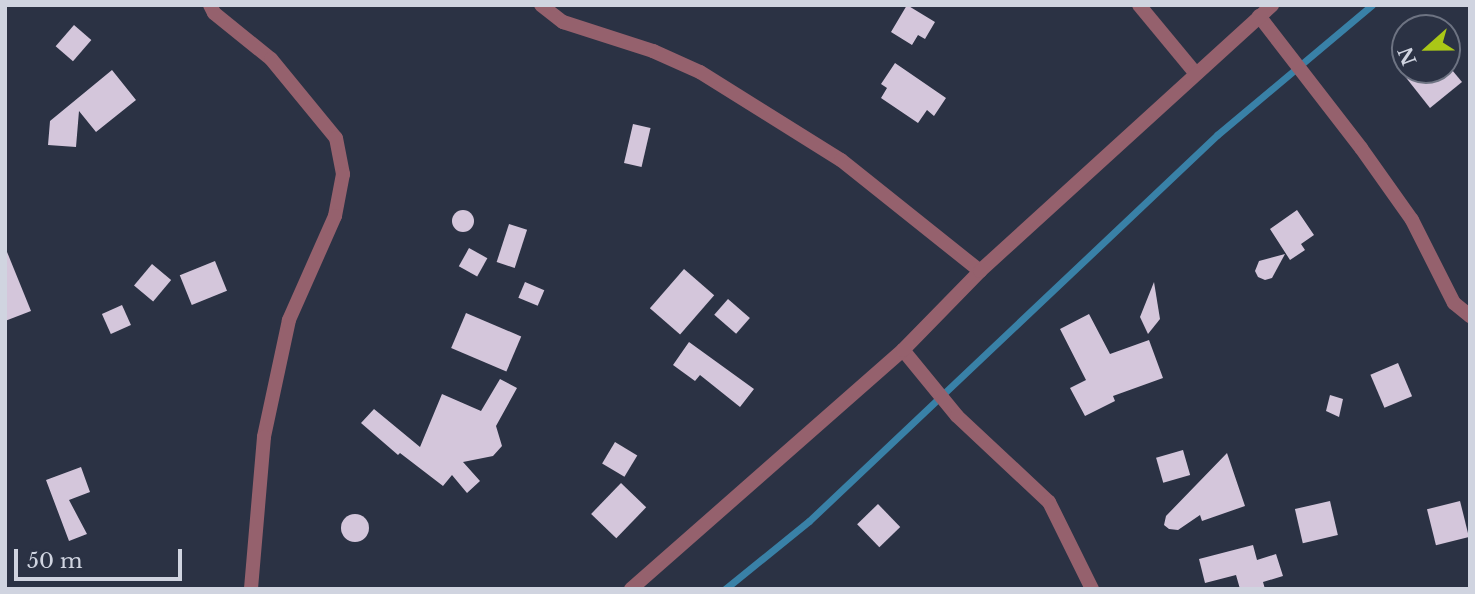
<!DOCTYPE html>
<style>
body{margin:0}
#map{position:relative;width:1475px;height:594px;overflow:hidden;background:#2b3244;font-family:"Libre Baskerville",serif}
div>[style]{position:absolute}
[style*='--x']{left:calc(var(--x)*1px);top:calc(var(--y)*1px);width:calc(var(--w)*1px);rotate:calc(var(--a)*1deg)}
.stream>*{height:7px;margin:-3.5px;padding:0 3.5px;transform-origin:3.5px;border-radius:3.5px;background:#3981a7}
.building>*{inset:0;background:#d4c6db;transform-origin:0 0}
.round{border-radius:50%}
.minor>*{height:14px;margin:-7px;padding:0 7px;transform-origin:7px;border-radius:7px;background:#95616d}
.tertiary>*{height:14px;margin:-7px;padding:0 7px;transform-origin:7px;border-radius:7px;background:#95616d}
span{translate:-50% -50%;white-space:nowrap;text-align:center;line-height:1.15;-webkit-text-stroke:7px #2b3244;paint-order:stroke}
.frame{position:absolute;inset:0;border:7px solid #d0d4e0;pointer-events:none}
.north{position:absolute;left:1391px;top:14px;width:70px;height:70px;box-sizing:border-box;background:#2b3244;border:2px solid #6d7382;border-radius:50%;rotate:249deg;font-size:19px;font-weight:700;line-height:28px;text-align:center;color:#d0d4e0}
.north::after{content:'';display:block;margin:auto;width:24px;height:32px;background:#aac717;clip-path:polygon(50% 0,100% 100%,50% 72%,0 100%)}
.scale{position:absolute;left:14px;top:549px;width:168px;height:32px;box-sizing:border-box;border:4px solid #d0d4e0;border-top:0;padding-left:9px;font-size:21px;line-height:24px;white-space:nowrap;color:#d0d4e0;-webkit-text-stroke:5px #2b3244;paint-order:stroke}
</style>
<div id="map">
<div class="stream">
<div style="--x:725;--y:589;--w:108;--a:-39"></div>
<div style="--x:809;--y:521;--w:562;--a:-43.41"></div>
<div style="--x:1217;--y:135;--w:202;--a:-40"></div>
</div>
<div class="building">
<div style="clip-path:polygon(907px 5px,935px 22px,925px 39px,918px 35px,912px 45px,891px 32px)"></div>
<div style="left:74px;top:25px;width:23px;height:28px;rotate:41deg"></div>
<div style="clip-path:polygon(895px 63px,946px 98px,934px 116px,927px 110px,918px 123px,881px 98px,887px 88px,881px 84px)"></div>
<div style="clip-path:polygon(112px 70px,136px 100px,96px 132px,79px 111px,76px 147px,48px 145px,50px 121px)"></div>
<div style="clip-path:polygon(1400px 70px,1452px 70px,1462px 82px,1430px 108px)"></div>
<div style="left:633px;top:124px;width:18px;height:40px;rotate:13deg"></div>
<div style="clip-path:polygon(1297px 210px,1314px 235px,1301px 244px,1305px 250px,1290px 260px,1270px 229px)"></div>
<div class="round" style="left:452px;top:210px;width:22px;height:22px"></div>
<div style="left:509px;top:224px;width:19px;height:40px;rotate:18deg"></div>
<div style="clip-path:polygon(5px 247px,31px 311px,5px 321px)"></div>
<div style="left:469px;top:248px;width:21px;height:21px;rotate:29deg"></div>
<div style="clip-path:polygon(1285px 254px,1272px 278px,1265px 280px,1258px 277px,1255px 271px,1259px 261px)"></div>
<div style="left:215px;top:261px;width:32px;height:38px;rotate:68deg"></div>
<div style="left:152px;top:264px;width:25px;height:28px;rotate:40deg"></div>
<div style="left:684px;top:269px;width:40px;height:52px;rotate:41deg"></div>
<div style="left:525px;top:282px;width:21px;height:17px;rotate:23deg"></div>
<div style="clip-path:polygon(1154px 282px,1160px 319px,1148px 334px,1140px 317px)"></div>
<div style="left:728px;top:299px;width:29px;height:21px;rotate:41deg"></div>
<div style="left:122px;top:305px;width:22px;height:22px;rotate:66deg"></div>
<div style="left:466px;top:313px;width:60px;height:38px;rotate:23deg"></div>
<div style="clip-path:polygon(1089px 314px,1110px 354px,1149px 340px,1163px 378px,1113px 396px,1115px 401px,1085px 416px,1070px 388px,1086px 380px,1060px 329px)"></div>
<div style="clip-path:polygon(689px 342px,754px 389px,740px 407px,700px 375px,695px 381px,673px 365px)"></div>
<div style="left:1398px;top:363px;width:36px;height:30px;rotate:67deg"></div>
<div style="clip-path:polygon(500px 379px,517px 388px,496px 426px,502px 446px,493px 456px,463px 462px,480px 481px,467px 493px,452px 475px,443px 486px,400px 453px,398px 455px,361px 423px,374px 409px,420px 447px,442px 394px,481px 411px)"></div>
<div style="clip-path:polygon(1330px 395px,1343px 399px,1339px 417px,1326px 411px)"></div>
<div style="left:615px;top:442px;width:26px;height:25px;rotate:31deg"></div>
<div style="left:1183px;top:450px;width:26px;height:28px;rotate:74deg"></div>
<div style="clip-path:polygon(1227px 453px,1245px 506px,1202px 521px,1200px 515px,1178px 530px,1169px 529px,1164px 525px,1166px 516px)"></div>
<div style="clip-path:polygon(81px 467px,90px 492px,69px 500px,87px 534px,69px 541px,46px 480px)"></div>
<div style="left:621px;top:483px;width:35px;height:43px;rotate:44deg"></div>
<div style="left:1330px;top:501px;width:35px;height:36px;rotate:77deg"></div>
<div style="left:1460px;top:501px;width:37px;height:34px;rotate:76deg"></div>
<div style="left:878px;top:504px;width:32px;height:29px;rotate:46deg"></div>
<div class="round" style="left:341px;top:514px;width:28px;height:28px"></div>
<div style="clip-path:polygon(1253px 545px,1257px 560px,1276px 554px,1283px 576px,1263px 582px,1265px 589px,1240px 589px,1236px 575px,1205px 583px,1199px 559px)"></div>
</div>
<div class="minor">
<div style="--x:210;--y:5;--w:9;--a:63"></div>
<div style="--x:214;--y:13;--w:73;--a:38.9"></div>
<div style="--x:271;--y:59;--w:102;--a:50.6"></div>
<div style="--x:336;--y:138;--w:37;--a:79"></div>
<div style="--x:343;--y:174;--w:43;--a:100.8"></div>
<div style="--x:335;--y:216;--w:114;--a:113.9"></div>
<div style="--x:289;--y:320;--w:120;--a:102.1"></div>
<div style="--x:264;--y:437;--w:153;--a:94.9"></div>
<div style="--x:541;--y:5;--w:28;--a:38"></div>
<div style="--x:563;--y:22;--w:95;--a:17.9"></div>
<div style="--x:653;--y:51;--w:51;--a:24.1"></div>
<div style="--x:700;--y:72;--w:166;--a:32"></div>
<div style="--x:841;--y:160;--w:178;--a:38.6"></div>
<div style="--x:1139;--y:5;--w:89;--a:50.4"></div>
<div style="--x:1259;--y:16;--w:167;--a:52.3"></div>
<div style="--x:1361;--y:148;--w:88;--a:54.7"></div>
<div style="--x:1412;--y:220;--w:93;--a:63.2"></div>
<div style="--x:1454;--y:303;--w:21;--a:39"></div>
<div style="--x:903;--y:350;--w:85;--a:50.7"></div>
<div style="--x:957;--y:416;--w:126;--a:43.1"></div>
<div style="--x:1049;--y:502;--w:97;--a:63.7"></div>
</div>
<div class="tertiary">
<div style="--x:631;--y:589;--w:362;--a:-41.3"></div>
<div style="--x:903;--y:350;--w:110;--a:-45.7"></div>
<div style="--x:980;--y:271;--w:395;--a:-42.3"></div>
</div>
<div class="frame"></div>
<div class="north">N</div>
<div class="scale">50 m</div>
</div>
